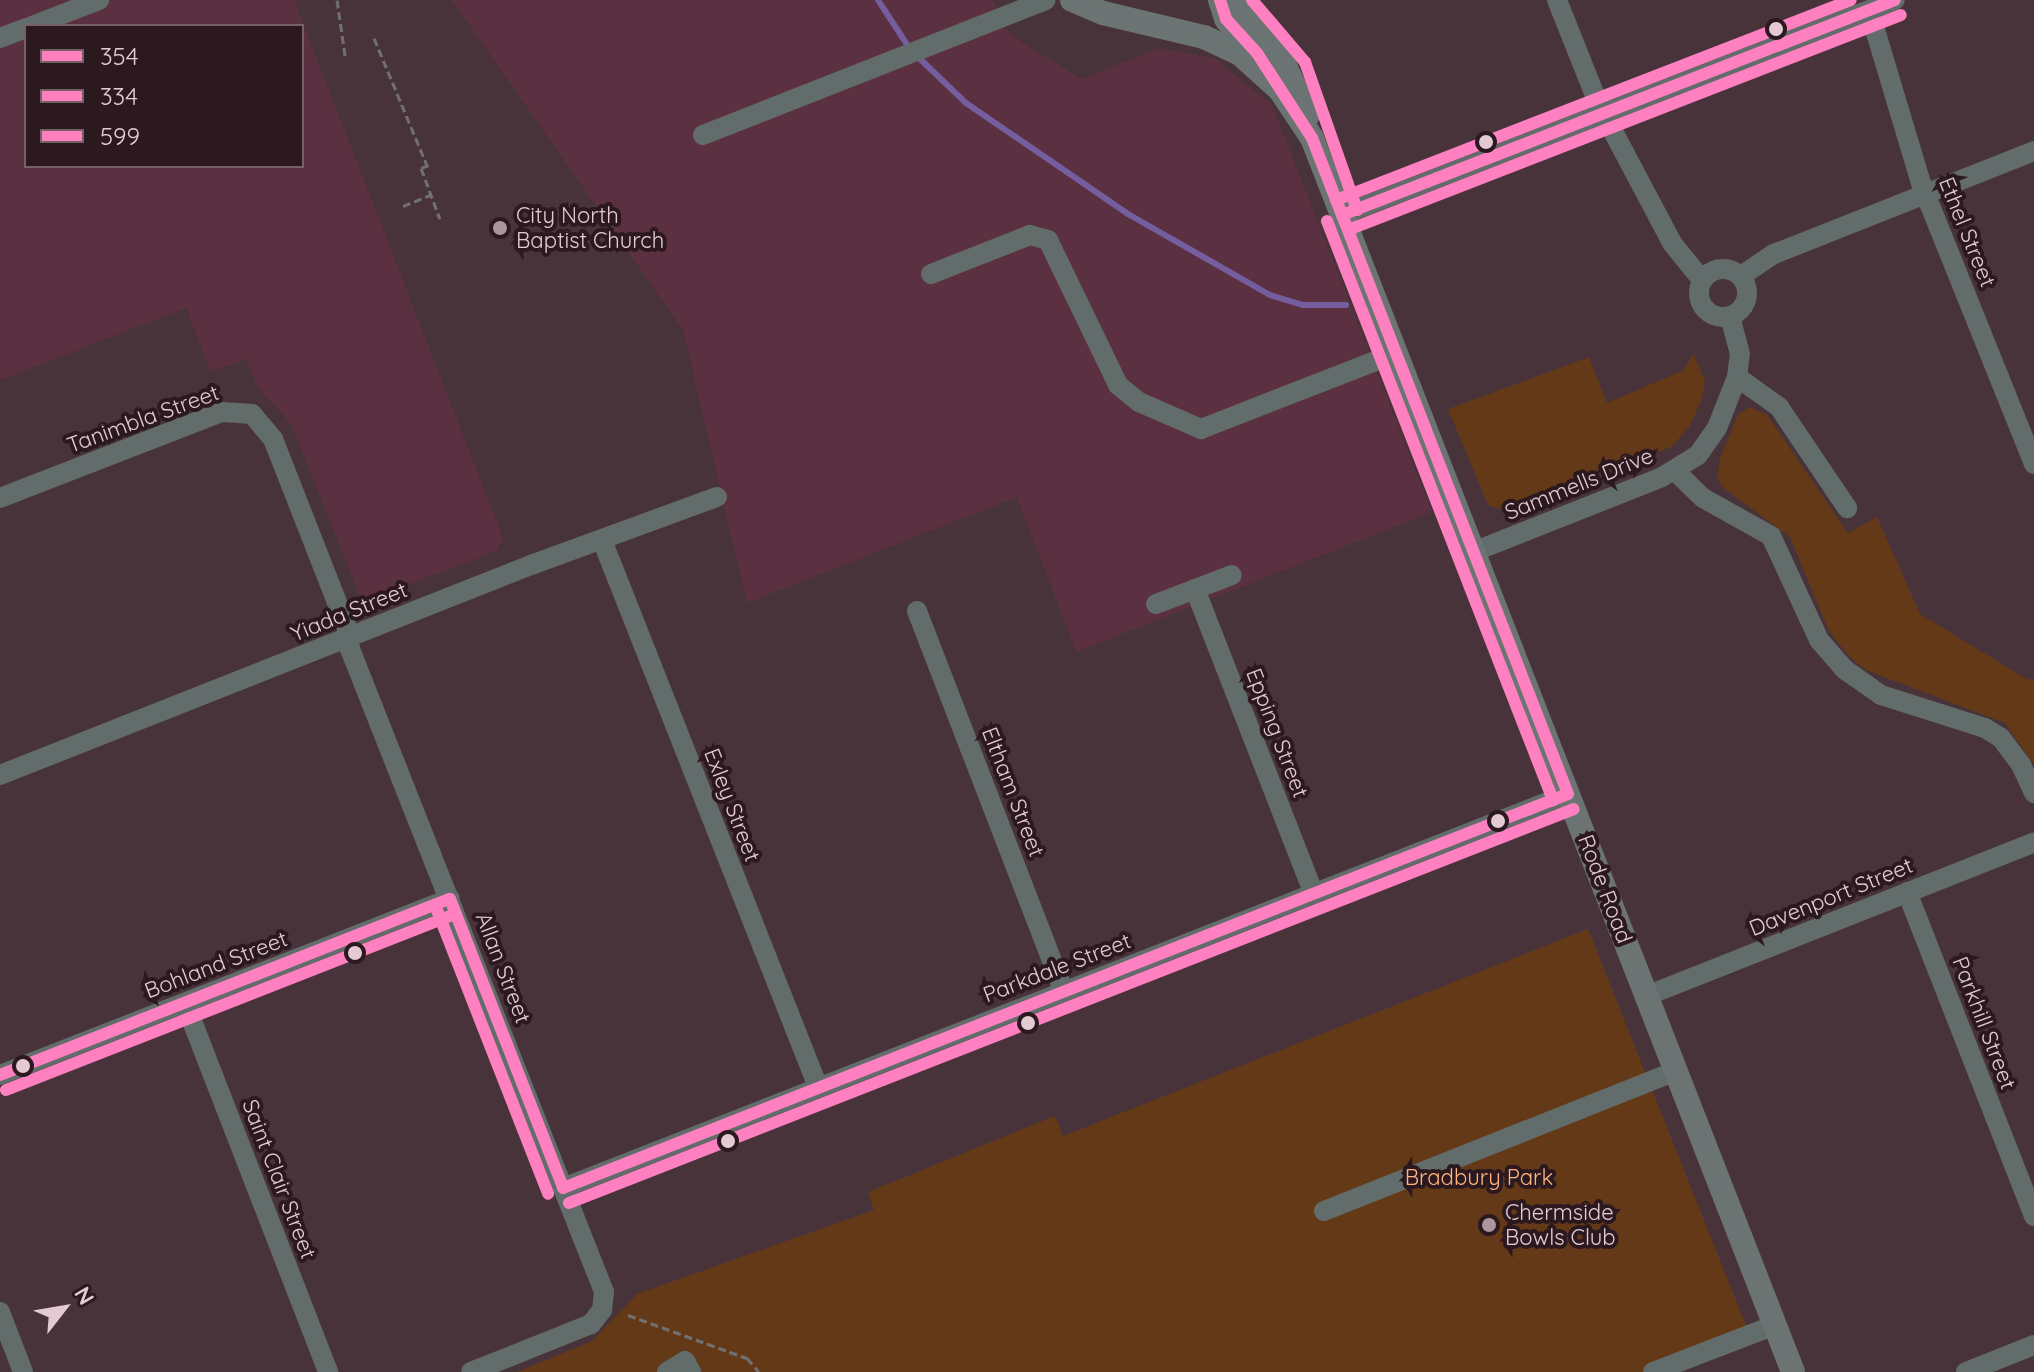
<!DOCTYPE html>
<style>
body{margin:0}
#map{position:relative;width:2034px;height:1372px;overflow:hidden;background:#48333b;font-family:Quicksand,sans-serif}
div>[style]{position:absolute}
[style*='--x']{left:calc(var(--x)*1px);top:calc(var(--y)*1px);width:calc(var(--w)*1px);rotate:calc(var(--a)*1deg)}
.built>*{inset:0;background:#5b3040}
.green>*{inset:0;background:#643918}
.stream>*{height:6px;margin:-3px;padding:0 3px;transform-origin:3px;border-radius:3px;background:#745e9e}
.path>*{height:3px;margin-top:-1.5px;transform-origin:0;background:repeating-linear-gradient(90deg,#717071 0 8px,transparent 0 12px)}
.minor>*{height:20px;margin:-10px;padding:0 10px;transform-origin:10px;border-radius:10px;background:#626c6a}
.minor>.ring{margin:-10px;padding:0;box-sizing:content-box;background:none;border:20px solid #626c6a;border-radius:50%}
.major>*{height:24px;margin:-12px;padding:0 12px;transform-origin:12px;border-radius:12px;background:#6b7472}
.bus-1>*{height:12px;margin:-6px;padding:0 6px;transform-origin:6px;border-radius:6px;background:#ff80c0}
.bus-2>*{height:12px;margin:-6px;padding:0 6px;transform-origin:6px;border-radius:6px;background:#ff80c0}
.bus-3>*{height:12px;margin:-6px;padding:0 6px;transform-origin:6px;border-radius:6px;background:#ff80c0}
.dots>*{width:22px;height:22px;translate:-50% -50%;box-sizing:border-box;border:4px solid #2b191f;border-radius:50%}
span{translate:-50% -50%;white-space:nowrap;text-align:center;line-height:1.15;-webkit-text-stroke:8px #2b191f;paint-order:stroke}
.poi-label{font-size:22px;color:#e4cad2}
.left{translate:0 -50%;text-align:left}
.street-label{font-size:22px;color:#e4cad2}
.park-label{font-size:22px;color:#feb57e}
.legend{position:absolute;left:24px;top:24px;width:280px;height:144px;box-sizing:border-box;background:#2b191f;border:2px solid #756067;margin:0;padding:10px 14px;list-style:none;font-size:24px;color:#e4cad2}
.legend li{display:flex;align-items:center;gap:16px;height:40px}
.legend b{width:40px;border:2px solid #756067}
.north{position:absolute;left:24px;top:1268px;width:80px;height:80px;-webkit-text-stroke:6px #2b191f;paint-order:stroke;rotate:59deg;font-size:22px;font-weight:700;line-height:32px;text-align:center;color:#e4cad2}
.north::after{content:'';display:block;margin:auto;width:28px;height:36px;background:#e4cad2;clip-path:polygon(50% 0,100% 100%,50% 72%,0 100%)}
</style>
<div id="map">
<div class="built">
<div style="clip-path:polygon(evenodd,0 0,294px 0,503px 538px,496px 551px,362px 602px,291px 424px,257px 386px,246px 359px,211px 372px,186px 308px,0 380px,0 0,26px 26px,302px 26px,302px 166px,26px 166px,26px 26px)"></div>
<div style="clip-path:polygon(452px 0,994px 0,1004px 27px,1018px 40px,1081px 79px,1159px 48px,1214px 58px,1272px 105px,1432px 512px,1076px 652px,1017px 497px,747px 603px,683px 330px)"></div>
</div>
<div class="green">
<div style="clip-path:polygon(1693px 353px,1705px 381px,1702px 398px,1690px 426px,1671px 447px,1510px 512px,1488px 505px,1448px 409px,1589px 357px,1607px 403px,1684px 370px)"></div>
<div style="clip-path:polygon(1749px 407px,1767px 415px,1848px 533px,1877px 517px,1920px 614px,2028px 680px,2034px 678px,2034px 765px,2005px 723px,1866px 670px,1849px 656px,1829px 631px,1790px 537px,1721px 486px,1717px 475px,1721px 456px,1738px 415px)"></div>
<div style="clip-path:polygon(1588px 929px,1753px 1343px,1679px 1372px,517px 1372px,592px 1341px,637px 1294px,874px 1210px,868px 1192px,1055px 1116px,1063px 1136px)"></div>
</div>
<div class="stream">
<div style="--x:878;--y:0;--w:59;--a:56.9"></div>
<div style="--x:918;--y:57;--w:66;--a:43.8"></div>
<div style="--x:966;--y:103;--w:196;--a:34.4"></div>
<div style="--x:1128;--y:214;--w:163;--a:29.7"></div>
<div style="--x:1270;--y:295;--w:34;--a:17"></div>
<div style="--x:1303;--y:305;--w:43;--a:0"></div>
</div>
<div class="path">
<div style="--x:337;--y:0;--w:56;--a:81.7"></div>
<div style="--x:374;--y:38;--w:143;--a:67.4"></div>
<div style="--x:426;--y:166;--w:5;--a:158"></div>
<div style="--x:421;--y:168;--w:54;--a:69.6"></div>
<div style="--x:403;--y:206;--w:29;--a:-22"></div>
<div style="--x:628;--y:1315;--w:127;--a:19.9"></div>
<div style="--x:747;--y:1358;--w:18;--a:49"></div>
</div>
<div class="minor">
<div style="--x:1557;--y:0;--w:111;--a:68.3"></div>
<div style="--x:1598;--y:103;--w:158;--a:62.1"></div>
<div style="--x:1672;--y:243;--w:48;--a:51"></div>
<div style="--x:1870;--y:13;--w:177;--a:73.3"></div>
<div style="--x:1921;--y:183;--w:303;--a:68.1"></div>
<div style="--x:32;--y:26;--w:72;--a:-21.2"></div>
<div style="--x:0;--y:38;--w:28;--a:-21"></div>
<div style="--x:703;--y:135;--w:368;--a:-21.5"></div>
<div style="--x:1342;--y:215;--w:593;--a:-21.25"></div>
<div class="ring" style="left:1699px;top:269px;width:28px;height:28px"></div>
<div style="--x:931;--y:274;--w:106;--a:-21.5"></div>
<div style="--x:1030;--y:235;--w:19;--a:16"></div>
<div style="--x:1048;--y:240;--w:161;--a:64.2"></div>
<div style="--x:1118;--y:385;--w:27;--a:39"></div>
<div style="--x:1139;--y:402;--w:68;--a:23.5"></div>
<div style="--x:1201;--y:429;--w:209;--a:-21.3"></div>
<div style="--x:1741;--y:276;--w:40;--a:-34"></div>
<div style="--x:1774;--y:254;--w:280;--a:-21.6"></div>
<div style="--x:1737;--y:377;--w:52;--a:35.5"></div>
<div style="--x:1779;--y:407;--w:122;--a:56"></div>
<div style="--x:1675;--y:471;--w:39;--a:44"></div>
<div style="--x:1703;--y:498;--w:78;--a:29.2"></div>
<div style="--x:1771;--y:536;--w:115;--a:65.2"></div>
<div style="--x:1819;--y:640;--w:38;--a:49"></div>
<div style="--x:1844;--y:669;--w:45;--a:35.1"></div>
<div style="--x:1881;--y:695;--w:109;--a:17.6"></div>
<div style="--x:1985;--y:728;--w:19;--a:32"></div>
<div style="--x:2001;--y:738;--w:34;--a:53"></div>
<div style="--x:2021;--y:765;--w:31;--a:65"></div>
<div style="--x:0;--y:498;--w:238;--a:-21.2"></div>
<div style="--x:222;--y:412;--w:30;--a:4"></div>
<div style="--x:252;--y:414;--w:33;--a:50"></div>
<div style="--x:273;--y:439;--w:203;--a:68.6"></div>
<div style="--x:347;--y:628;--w:21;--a:82"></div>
<div style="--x:350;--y:649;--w:691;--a:68.44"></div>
<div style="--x:604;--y:1292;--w:18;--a:96"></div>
<div style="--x:602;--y:1310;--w:18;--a:128"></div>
<div style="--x:591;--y:1324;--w:129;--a:158.2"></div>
<div style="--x:602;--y:540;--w:588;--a:68.45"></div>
<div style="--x:1473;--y:552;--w:203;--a:-21.6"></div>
<div style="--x:1662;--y:477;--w:42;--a:-31.4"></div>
<div style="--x:1698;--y:455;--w:33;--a:-55"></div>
<div style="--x:1717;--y:428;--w:55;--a:-68.6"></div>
<div style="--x:1737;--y:377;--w:23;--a:-83"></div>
<div style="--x:1740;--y:354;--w:38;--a:-105"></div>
<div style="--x:1195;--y:589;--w:327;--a:68.7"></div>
<div style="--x:1156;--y:604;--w:81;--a:-20.9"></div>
<div style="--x:917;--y:611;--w:407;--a:68.9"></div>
<div style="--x:0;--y:775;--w:571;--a:-21.58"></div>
<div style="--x:531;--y:565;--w:198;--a:-20.1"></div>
<div style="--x:1907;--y:892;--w:348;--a:68.6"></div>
<div style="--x:1646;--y:996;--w:417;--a:-21.6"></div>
<div style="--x:185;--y:1003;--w:396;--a:68.8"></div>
<div style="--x:0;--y:1075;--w:483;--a:-21.4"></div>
<div style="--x:563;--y:1188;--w:1079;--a:-21.41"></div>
<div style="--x:1324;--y:1211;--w:378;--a:-21.7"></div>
<div style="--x:0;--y:1312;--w:64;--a:69"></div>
<div style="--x:667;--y:1372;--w:21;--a:-31"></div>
<div style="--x:685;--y:1361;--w:13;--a:61"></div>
<div style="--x:1653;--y:1372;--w:131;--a:-21.1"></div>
<div style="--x:1966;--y:1372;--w:73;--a:-21.7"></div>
</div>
<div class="major">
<div style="--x:1072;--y:0;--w:34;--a:23"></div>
<div style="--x:1103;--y:13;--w:104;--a:13.4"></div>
<div style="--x:1204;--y:37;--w:38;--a:25"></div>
<div style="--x:1239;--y:53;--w:55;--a:42.1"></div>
<div style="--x:1280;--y:90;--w:58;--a:56.3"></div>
<div style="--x:1312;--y:138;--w:1324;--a:68.7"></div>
<div style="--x:1220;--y:0;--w:20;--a:72"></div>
<div style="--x:1226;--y:19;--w:52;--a:48.9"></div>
<div style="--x:1230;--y:0;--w:69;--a:46.2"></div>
<div style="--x:1278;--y:50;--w:72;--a:65.6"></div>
</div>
<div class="bus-1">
<div style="--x:1220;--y:0;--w:20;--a:72"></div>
<div style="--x:1226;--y:19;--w:46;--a:47.6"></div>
<div style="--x:1257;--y:53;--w:101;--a:57.1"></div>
<div style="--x:1312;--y:138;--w:704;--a:68.68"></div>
<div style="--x:1342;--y:215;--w:593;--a:-21.25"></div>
<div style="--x:450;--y:899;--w:310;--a:68.6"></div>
<div style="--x:0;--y:1075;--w:483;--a:-21.4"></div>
<div style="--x:563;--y:1188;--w:1079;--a:-21.41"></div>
</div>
<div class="bus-2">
<div style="--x:1327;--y:221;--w:622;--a:68.68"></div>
<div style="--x:1348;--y:230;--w:593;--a:-21.25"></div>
<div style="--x:435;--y:905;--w:310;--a:68.6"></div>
<div style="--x:6;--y:1090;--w:483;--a:-21.4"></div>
<div style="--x:569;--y:1203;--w:1079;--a:-21.41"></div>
</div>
<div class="bus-3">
<div style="--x:1252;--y:0;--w:82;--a:49.5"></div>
<div style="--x:1305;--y:62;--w:157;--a:70.6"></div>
<div style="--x:1336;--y:200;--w:552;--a:-21.22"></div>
</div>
<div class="dots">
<div style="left:1776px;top:29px;background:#e4cad2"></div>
<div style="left:1486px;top:142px;background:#e4cad2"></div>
<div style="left:500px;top:228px;background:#ad959d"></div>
<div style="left:1498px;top:821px;background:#e4cad2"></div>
<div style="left:355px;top:953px;background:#e4cad2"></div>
<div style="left:1028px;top:1023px;background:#e4cad2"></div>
<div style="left:23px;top:1066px;background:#e4cad2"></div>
<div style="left:728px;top:1141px;background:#e4cad2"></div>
<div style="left:1489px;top:1225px;background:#ad959d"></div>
</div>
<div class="poi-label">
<span class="left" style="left:516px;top:228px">City North<br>Baptist Church</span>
<span class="left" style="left:1505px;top:1225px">Chermside<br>Bowls Club</span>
</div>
<div class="street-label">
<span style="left:1967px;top:232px;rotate:68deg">Ethel Street</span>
<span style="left:143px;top:419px;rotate:-20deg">Tanimbla Street</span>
<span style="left:1579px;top:484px;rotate:-22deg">Sammells Drive</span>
<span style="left:349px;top:612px;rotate:-22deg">Yiada Street</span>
<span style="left:1277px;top:733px;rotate:69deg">Epping Street</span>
<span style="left:1013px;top:792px;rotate:69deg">Eltham Street</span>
<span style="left:732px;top:805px;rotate:69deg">Exley Street</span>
<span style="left:1605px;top:889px;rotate:69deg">Rode Road</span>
<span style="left:1831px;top:897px;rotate:-22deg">Davenport Street</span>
<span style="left:216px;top:965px;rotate:-21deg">Bohland Street</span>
<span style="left:503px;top:968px;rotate:69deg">Allan Street</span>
<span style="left:1057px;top:968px;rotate:-21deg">Parkdale Street</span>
<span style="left:1984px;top:1023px;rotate:69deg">Parkhill Street</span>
<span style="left:279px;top:1179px;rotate:69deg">Saint Clair Street</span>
</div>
<div class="park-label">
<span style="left:1479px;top:1178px">Bradbury Park</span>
</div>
<ul class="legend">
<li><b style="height:10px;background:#ff80c0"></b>354</li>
<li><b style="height:10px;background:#ff80c0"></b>334</li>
<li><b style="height:10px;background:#ff80c0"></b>599</li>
</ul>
<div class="north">N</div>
</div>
